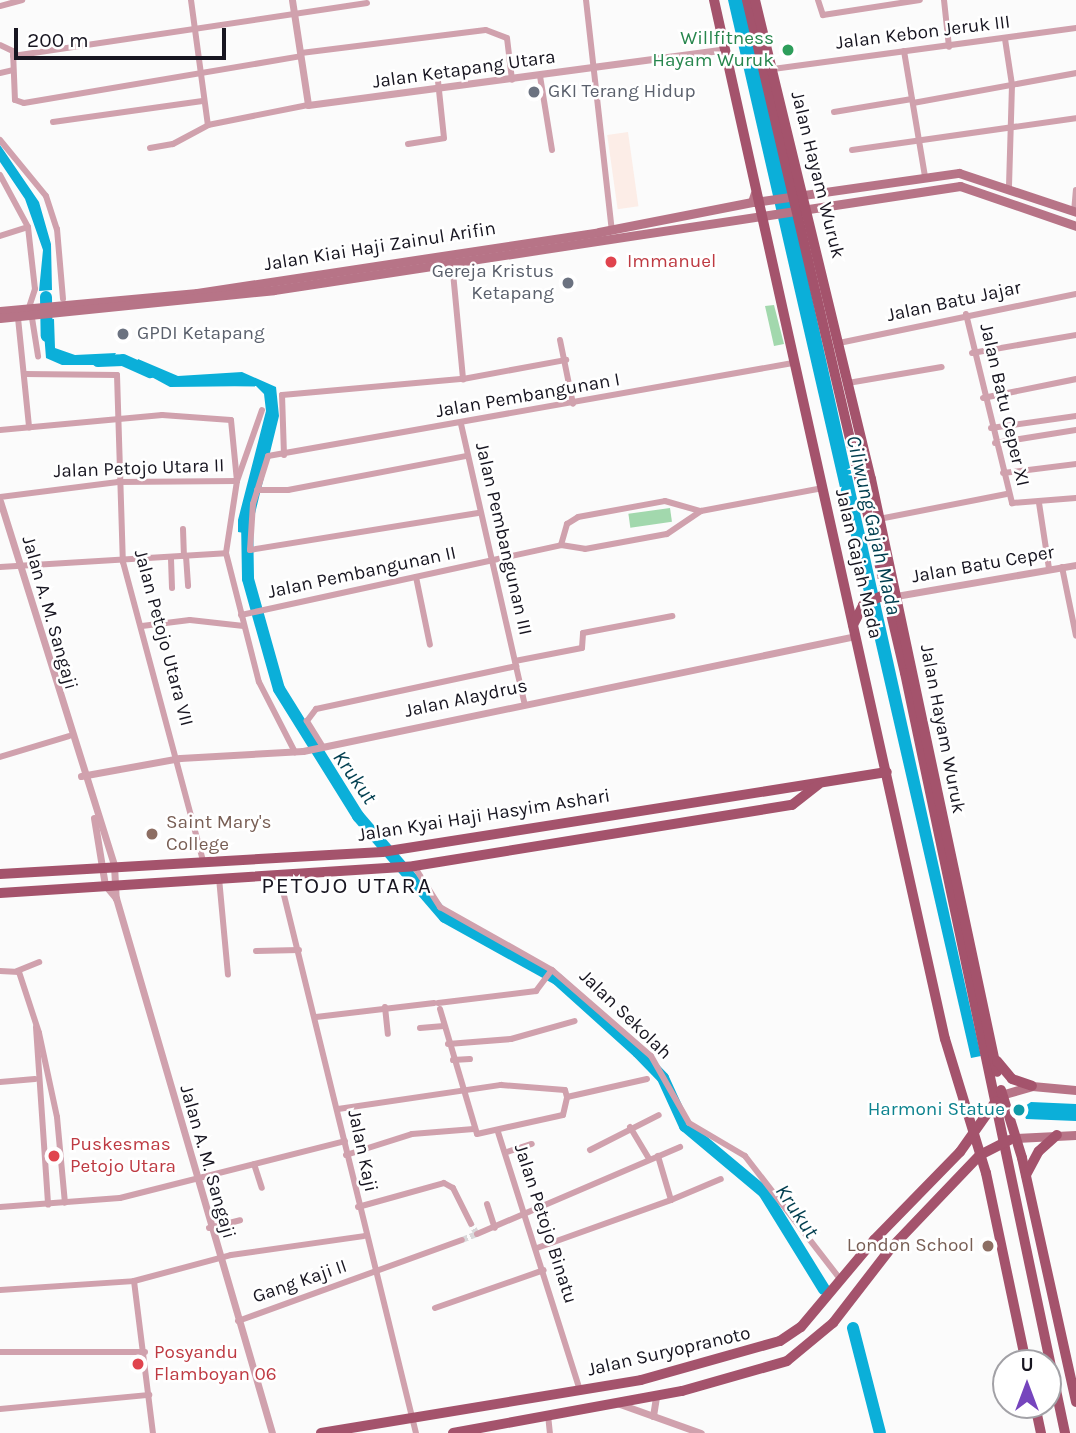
<!DOCTYPE html>
<style>
body{margin:0}
#map{position:relative;width:1076px;height:1433px;overflow:hidden;background:#fbfbfb;font-family:Karla,sans-serif}
div>[style]{position:absolute}
[style*='--x']{left:calc(var(--x)*1px);top:calc(var(--y)*1px);width:calc(var(--w)*1px);rotate:calc(var(--a)*1deg)}
.education>*{inset:0;background:#fcede7;transform-origin:0 0}
.green>*{inset:0;background:#a2d8ad;transform-origin:0 0}
.water>*{inset:0;background:#0bafd9}
.river>*{height:12px;margin:-6px;padding:0 6px;transform-origin:6px;border-radius:6px;background:#0bafd9}
.minor-tunnel>*{height:6px;margin-top:-3px;transform-origin:0;background:repeating-linear-gradient(90deg,#d9d8da 0 6px,transparent 0 9px)}
.minor>*{height:6px;margin:-3px;padding:0 3px;transform-origin:3px;border-radius:3px;background:#d0a1ad}
.tertiary>*{height:7px;margin:-3.5px;padding:0 3.5px;transform-origin:3.5px;border-radius:3.5px;background:#d0a1ad}
.secondary>*{height:9px;margin:-4.5px;padding:0 4.5px;transform-origin:4.5px;border-radius:4.5px;background:#b77487}
.primary>*{height:10px;margin:-5px;padding:0 5px;transform-origin:5px;border-radius:5px;background:#a4536c}
.dots>*{width:19px;height:19px;translate:-50% -50%;box-sizing:border-box;border:4px solid #fff;border-radius:50%}
span{translate:-50% -50%;white-space:nowrap;text-align:center;line-height:1.15;-webkit-text-stroke:5px #fff;paint-order:stroke}
.street-label{font-size:19px;color:#171520}
.leisure-label{font-size:19px;color:#27864d}
.right{translate:-100% -50%;text-align:right}
.worship-label{font-size:19px;color:#5b616d}
.left{translate:0 -50%;text-align:left}
.health-label{font-size:19px;color:#be3a42}
.education-label{font-size:19px;color:#785e54}
.culture-label{font-size:19px;color:#0d838f}
.water-label{font-size:21px;color:#003e4f;font-style:italic}
.quarter-label{font-size:23px;color:#171520;letter-spacing:2px}
.north{position:absolute;left:992px;top:1349px;width:70px;height:70px;box-sizing:border-box;background:#fff;border:2px solid #a2a1a6;border-radius:50%;rotate:0deg;font-size:19px;font-weight:700;line-height:28px;text-align:center;color:#171520}
.north::after{content:'';display:block;margin:auto;width:24px;height:32px;background:#7645bd;clip-path:polygon(50% 0,100% 100%,50% 72%,0 100%)}
.scale{position:absolute;left:14px;top:28px;width:212px;height:32px;box-sizing:border-box;border:4px solid #171520;border-top:0;padding-left:9px;font-size:21px;line-height:24px;white-space:nowrap;color:#171520;-webkit-text-stroke:5px #fff;paint-order:stroke}
</style>
<div id="map">
<div class="education">
<div style="left:628px;top:132px;width:75px;height:21px;rotate:82deg"></div>
</div>
<div class="green">
<div style="clip-path:polygon(774px 305px,784px 344px,774px 346px,765px 306px)"></div>
<div style="left:670px;top:508px;width:14px;height:42px;rotate:82deg"></div>
</div>
<div class="water">
<div style="clip-path:polygon(728px 0,746px 0,981px 1056px,971px 1058px)"></div>
<div style="clip-path:polygon(0 145px,39px 202px,51px 244px,52px 290px,39px 291px,43px 250px,25px 199px,0 162px)"></div>
<div style="clip-path:polygon(54px 319px,55px 348px,75px 355px,116px 353px,108px 365px,62px 365px,46px 358px,43px 320px)"></div>
<div style="clip-path:polygon(138px 359px,178px 376px,242px 372px,276px 387px,279px 416px,250px 534px,238px 532px,238px 520px,266px 411px,264px 394px,256px 386px,170px 387px,135px 368px)"></div>
<div style="clip-path:polygon(1031px 1102px,1076px 1104px,1076px 1121px,1026px 1119px,1022px 1108px)"></div>
</div>
<div class="river">
<div style="--x:46;--y:297;--w:39;--a:89"></div>
<div style="--x:98;--y:361;--w:25;--a:-2"></div>
<div style="--x:123;--y:360;--w:30;--a:24"></div>
<div style="--x:247;--y:520;--w:59;--a:89"></div>
<div style="--x:248;--y:579;--w:114;--a:74.3"></div>
<div style="--x:279;--y:689;--w:150;--a:58.1"></div>
<div style="--x:358;--y:816;--w:133;--a:49.3"></div>
<div style="--x:445;--y:917;--w:128;--a:29"></div>
<div style="--x:557;--y:979;--w:109;--a:42"></div>
<div style="--x:638;--y:1052;--w:36;--a:46"></div>
<div style="--x:663;--y:1078;--w:53;--a:65.4"></div>
<div style="--x:685;--y:1126;--w:103;--a:39.9"></div>
<div style="--x:764;--y:1192;--w:114;--a:58.3"></div>
<div style="--x:853;--y:1328;--w:108;--a:75.6"></div>
</div>
<div class="minor-tunnel">
<div style="--x:462;--y:1240;--w:16;--a:-22"></div>
<div style="--x:477;--y:1234;--w:12;--a:-121"></div>
</div>
<div class="minor">
<div style="--x:191;--y:0;--w:126;--a:82.3"></div>
<div style="--x:586;--y:0;--w:231;--a:83.6"></div>
<div style="--x:818;--y:0;--w:16;--a:72"></div>
<div style="--x:823;--y:15;--w:98;--a:-8.8"></div>
<div style="--x:944;--y:0;--w:47;--a:83.9"></div>
<div style="--x:0;--y:6;--w:23;--a:-15"></div>
<div style="--x:1005;--y:39;--w:47;--a:81.3"></div>
<div style="--x:1012;--y:85;--w:102;--a:91.7"></div>
<div style="--x:0;--y:45;--w:14;--a:25"></div>
<div style="--x:13;--y:51;--w:49;--a:87.7"></div>
<div style="--x:15;--y:100;--w:9;--a:18"></div>
<div style="--x:24;--y:103;--w:281;--a:-9.6"></div>
<div style="--x:904;--y:51;--w:128;--a:80.5"></div>
<div style="--x:301;--y:53;--w:186;--a:-7.1"></div>
<div style="--x:486;--y:30;--w:22;--a:21"></div>
<div style="--x:507;--y:38;--w:42;--a:83.2"></div>
<div style="--x:13;--y:56;--w:358;--a:-8.5"></div>
<div style="--x:773;--y:69;--w:306;--a:-7.7"></div>
<div style="--x:0;--y:73;--w:13;--a:-13"></div>
<div style="--x:540;--y:76;--w:75;--a:80.8"></div>
<div style="--x:913;--y:103;--w:166;--a:-10.4"></div>
<div style="--x:834;--y:112;--w:79;--a:-9.5"></div>
<div style="--x:53;--y:122;--w:151;--a:-8"></div>
<div style="--x:0;--y:140;--w:72;--a:50.6"></div>
<div style="--x:46;--y:196;--w:35;--a:72"></div>
<div style="--x:57;--y:229;--w:70;--a:85.1"></div>
<div style="--x:408;--y:144;--w:36;--a:-9"></div>
<div style="--x:444;--y:138;--w:67;--a:-96"></div>
<div style="--x:150;--y:148;--w:23;--a:-10"></div>
<div style="--x:173;--y:144;--w:40;--a:-28"></div>
<div style="--x:208;--y:125;--w:102;--a:-11.3"></div>
<div style="--x:852;--y:150;--w:226;--a:-8.1"></div>
<div style="--x:0;--y:175;--w:59;--a:61.7"></div>
<div style="--x:28;--y:227;--w:62;--a:83.6"></div>
<div style="--x:35;--y:289;--w:22;--a:108"></div>
<div style="--x:1074;--y:212;--w:22;--a:-85"></div>
<div style="--x:0;--y:236;--w:29;--a:-18"></div>
<div style="--x:452;--y:262;--w:118;--a:84.6"></div>
<div style="--x:966;--y:314;--w:195;--a:76.3"></div>
<div style="--x:1012;--y:503;--w:64;--a:-4.5"></div>
<div style="--x:18;--y:318;--w:110;--a:84.2"></div>
<div style="--x:32;--y:318;--w:39;--a:81"></div>
<div style="--x:560;--y:340;--w:65;--a:78.5"></div>
<div style="--x:839;--y:343;--w:242;--a:-11.7"></div>
<div style="--x:972;--y:353;--w:106;--a:-9.8"></div>
<div style="--x:25;--y:374;--w:92;--a:0.6"></div>
<div style="--x:117;--y:375;--w:187;--a:88.2"></div>
<div style="--x:123;--y:562;--w:310;--a:75"></div>
<div style="--x:848;--y:383;--w:95;--a:-9.7"></div>
<div style="--x:983;--y:398;--w:95;--a:-11.5"></div>
<div style="--x:262;--y:410;--w:75;--a:109.4"></div>
<div style="--x:237;--y:481;--w:73;--a:98.7"></div>
<div style="--x:226;--y:553;--w:133;--a:75.7"></div>
<div style="--x:259;--y:682;--w:79;--a:62.8"></div>
<div style="--x:461;--y:424;--w:285;--a:77.2"></div>
<div style="--x:991;--y:428;--w:86;--a:-8"></div>
<div style="--x:0;--y:430;--w:163;--a:-5.3"></div>
<div style="--x:162;--y:415;--w:69;--a:4.1"></div>
<div style="--x:231;--y:420;--w:61;--a:84.4"></div>
<div style="--x:237;--y:481;--w:119;--a:179.5"></div>
<div style="--x:118;--y:482;--w:119;--a:172.8"></div>
<div style="--x:995;--y:443;--w:82;--a:-9.1"></div>
<div style="--x:284;--y:455;--w:60;--a:-91.9"></div>
<div style="--x:282;--y:395;--w:182;--a:-5.1"></div>
<div style="--x:463;--y:379;--w:105;--a:-10.5"></div>
<div style="--x:1003;--y:473;--w:74;--a:-7"></div>
<div style="--x:257;--y:490;--w:31;--a:0"></div>
<div style="--x:288;--y:490;--w:182;--a:-10.8"></div>
<div style="--x:1039;--y:503;--w:66;--a:81.3"></div>
<div style="--x:701;--y:511;--w:124;--a:-10.7"></div>
<div style="--x:478;--y:513;--w:231;--a:170.8"></div>
<div style="--x:250;--y:550;--w:46;--a:-86.3"></div>
<div style="--x:253;--y:504;--w:50;--a:-72.6"></div>
<div style="--x:268;--y:456;--w:533;--a:-10.05"></div>
<div style="--x:879;--y:519;--w:130;--a:-11.1"></div>
<div style="--x:183;--y:529;--w:27;--a:88"></div>
<div style="--x:561;--y:545;--w:22;--a:-74"></div>
<div style="--x:567;--y:524;--w:13;--a:-32"></div>
<div style="--x:578;--y:517;--w:88;--a:-10.4"></div>
<div style="--x:665;--y:501;--w:37;--a:16"></div>
<div style="--x:186;--y:556;--w:30;--a:86"></div>
<div style="--x:171;--y:559;--w:29;--a:88"></div>
<div style="--x:0;--y:567;--w:226;--a:-3.5"></div>
<div style="--x:1062;--y:567;--w:70;--a:78.5"></div>
<div style="--x:416;--y:577;--w:69;--a:78.4"></div>
<div style="--x:241;--y:615;--w:328;--a:-12.3"></div>
<div style="--x:561;--y:545;--w:24;--a:9"></div>
<div style="--x:585;--y:549;--w:83;--a:-10.4"></div>
<div style="--x:667;--y:534;--w:41;--a:-34.1"></div>
<div style="--x:142;--y:626;--w:48;--a:-7.1"></div>
<div style="--x:190;--y:620;--w:54;--a:6.3"></div>
<div style="--x:515;--y:661;--w:68;--a:-11"></div>
<div style="--x:582;--y:648;--w:15;--a:-86"></div>
<div style="--x:583;--y:633;--w:91;--a:-10.8"></div>
<div style="--x:323;--y:747;--w:31;--a:-122"></div>
<div style="--x:307;--y:721;--w:15;--a:-53"></div>
<div style="--x:316;--y:709;--w:205;--a:-12.1"></div>
<div style="--x:0;--y:757;--w:72;--a:-16.9"></div>
<div style="--x:414;--y:866;--w:49;--a:57.6"></div>
<div style="--x:440;--y:907;--w:129;--a:29.4"></div>
<div style="--x:552;--y:970;--w:131;--a:41"></div>
<div style="--x:651;--y:1056;--w:77;--a:60.4"></div>
<div style="--x:689;--y:1123;--w:65;--a:30.5"></div>
<div style="--x:745;--y:1156;--w:157;--a:52.3"></div>
<div style="--x:279;--y:875;--w:575;--a:76.21"></div>
<div style="--x:219;--y:878;--w:97;--a:84.7"></div>
<div style="--x:256;--y:951;--w:43;--a:-1.3"></div>
<div style="--x:0;--y:971;--w:19;--a:3"></div>
<div style="--x:19;--y:972;--w:64;--a:71.8"></div>
<div style="--x:39;--y:1033;--w:86;--a:77.9"></div>
<div style="--x:57;--y:1117;--w:86;--a:84.7"></div>
<div style="--x:17;--y:971;--w:24;--a:-22"></div>
<div style="--x:438;--y:1003;--w:99;--a:-7"></div>
<div style="--x:536;--y:991;--w:26;--a:-53"></div>
<div style="--x:385;--y:1007;--w:27;--a:84"></div>
<div style="--x:440;--y:1009;--w:130;--a:73.5"></div>
<div style="--x:477;--y:1134;--w:88;--a:-12.5"></div>
<div style="--x:563;--y:1115;--w:18;--a:-77"></div>
<div style="--x:316;--y:1017;--w:119;--a:-6.8"></div>
<div style="--x:36;--y:1027;--w:178;--a:86.1"></div>
<div style="--x:420;--y:1028;--w:24;--a:-5"></div>
<div style="--x:448;--y:1044;--w:63;--a:-4.5"></div>
<div style="--x:511;--y:1039;--w:66;--a:-15.7"></div>
<div style="--x:453;--y:1060;--w:17;--a:-3"></div>
<div style="--x:0;--y:1082;--w:35;--a:-5"></div>
<div style="--x:338;--y:1109;--w:165;--a:-8.4"></div>
<div style="--x:501;--y:1085;--w:64;--a:4.5"></div>
<div style="--x:565;--y:1090;--w:7;--a:74"></div>
<div style="--x:567;--y:1097;--w:82;--a:-12.7"></div>
<div style="--x:630;--y:1127;--w:37;--a:59"></div>
<div style="--x:498;--y:1132;--w:272;--a:72.4"></div>
<div style="--x:590;--y:1150;--w:77;--a:-26.9"></div>
<div style="--x:507;--y:1152;--w:26;--a:-18"></div>
<div style="--x:346;--y:1155;--w:69;--a:-17.7"></div>
<div style="--x:412;--y:1134;--w:62;--a:-4.6"></div>
<div style="--x:254;--y:1164;--w:25;--a:72"></div>
<div style="--x:671;--y:1200;--w:54;--a:-22.8"></div>
<div style="--x:487;--y:1204;--w:25;--a:72"></div>
<div style="--x:0;--y:1207;--w:120;--a:-4.3"></div>
<div style="--x:120;--y:1198;--w:232;--a:-14.2"></div>
<div style="--x:358;--y:1207;--w:89;--a:-15.6"></div>
<div style="--x:444;--y:1183;--w:10;--a:29"></div>
<div style="--x:453;--y:1188;--w:40;--a:63.4"></div>
<div style="--x:209;--y:1228;--w:32;--a:-14"></div>
<div style="--x:477;--y:1234;--w:221;--a:-23.2"></div>
<div style="--x:537;--y:1248;--w:142;--a:-19.7"></div>
<div style="--x:671;--y:1200;--w:46;--a:-106.5"></div>
<div style="--x:134;--y:1281;--w:153;--a:82.9"></div>
<div style="--x:0;--y:1290;--w:134;--a:-3.8"></div>
<div style="--x:134;--y:1281;--w:100;--a:-15"></div>
<div style="--x:231;--y:1255;--w:134;--a:-8.1"></div>
<div style="--x:435;--y:1308;--w:115;--a:-19.2"></div>
<div style="--x:238;--y:1321;--w:238;--a:-19.9"></div>
<div style="--x:0;--y:1352;--w:145;--a:0"></div>
<div style="--x:0;--y:1409;--w:150;--a:-5.4"></div>
<div style="--x:548;--y:1415;--w:18;--a:84"></div>
</div>
<div class="tertiary">
<div style="--x:292;--y:0;--w:106;--a:81.3"></div>
<div style="--x:308;--y:105;--w:421;--a:-7.6"></div>
<div style="--x:0;--y:501;--w:381;--a:72.6"></div>
<div style="--x:114;--y:865;--w:33;--a:87"></div>
<div style="--x:116;--y:898;--w:557;--a:73.74"></div>
<div style="--x:896;--y:596;--w:183;--a:-9.8"></div>
<div style="--x:81;--y:776;--w:101;--a:-10.3"></div>
<div style="--x:180;--y:758;--w:123;--a:-3.3"></div>
<div style="--x:303;--y:751;--w:565;--a:-11.75"></div>
<div style="--x:94;--y:818;--w:68;--a:80.7"></div>
<div style="--x:105;--y:885;--w:17;--a:50"></div>
<div style="--x:617;--y:1403;--w:89;--a:19.7"></div>
<div style="--x:653;--y:1416;--w:20;--a:-81"></div>
</div>
<div class="secondary">
<div style="--x:754;--y:202;--w:207;--a:-8.1"></div>
<div style="--x:959;--y:173;--w:123;--a:18.4"></div>
<div style="--x:0;--y:311;--w:198;--a:-5.2"></div>
<div style="--x:197;--y:293;--w:407;--a:-8.6"></div>
<div style="--x:599;--y:232;--w:156;--a:-11.1"></div>
<div style="--x:752;--y:202;--w:9;--a:-72"></div>
<div style="--x:0;--y:318;--w:275;--a:-5.8"></div>
<div style="--x:274;--y:290;--w:694;--a:-8.62"></div>
<div style="--x:960;--y:186;--w:123;--a:19"></div>
<div style="--x:1001;--y:1095;--w:32;--a:-16"></div>
<div style="--x:1032;--y:1086;--w:44;--a:5.2"></div>
<div style="--x:1016;--y:1138;--w:60;--a:-2.9"></div>
</div>
<div class="primary">
<div style="--x:714;--y:0;--w:1064;--a:77.47"></div>
<div style="--x:945;--y:1039;--w:140;--a:73"></div>
<div style="--x:986;--y:1173;--w:194;--a:78.1"></div>
<div style="--x:747;--y:0;--w:691;--a:76.79"></div>
<div style="--x:905;--y:673;--w:777;--a:78.11"></div>
<div style="--x:755;--y:0;--w:493;--a:76.4"></div>
<div style="--x:871;--y:479;--w:606;--a:78"></div>
<div style="--x:853;--y:625;--w:22;--a:-63"></div>
<div style="--x:863;--y:605;--w:25;--a:-26"></div>
<div style="--x:0;--y:874;--w:383;--a:-3.3"></div>
<div style="--x:382;--y:852;--w:511;--a:-9"></div>
<div style="--x:0;--y:893;--w:415;--a:-3.7"></div>
<div style="--x:414;--y:866;--w:383;--a:-9.2"></div>
<div style="--x:792;--y:805;--w:34;--a:-38"></div>
<div style="--x:997;--y:1061;--w:23;--a:50"></div>
<div style="--x:1012;--y:1079;--w:21;--a:19"></div>
<div style="--x:1001;--y:1090;--w:71;--a:72.8"></div>
<div style="--x:1022;--y:1158;--w:250;--a:77.5"></div>
<div style="--x:1026;--y:1175;--w:27;--a:-62"></div>
<div style="--x:1039;--y:1151;--w:24;--a:-42"></div>
<div style="--x:1035;--y:1405;--w:29;--a:78"></div>
<div style="--x:321;--y:1433;--w:324;--a:-9.4"></div>
<div style="--x:641;--y:1380;--w:144;--a:-15.7"></div>
<div style="--x:780;--y:1341;--w:25;--a:-34"></div>
<div style="--x:801;--y:1327;--w:114;--a:-50"></div>
<div style="--x:874;--y:1240;--w:123;--a:-45.7"></div>
<div style="--x:960;--y:1152;--w:62;--a:-54.8"></div>
<div style="--x:453;--y:1433;--w:233;--a:-10.4"></div>
<div style="--x:682;--y:1391;--w:109;--a:-15.9"></div>
<div style="--x:787;--y:1361;--w:60;--a:-39.6"></div>
<div style="--x:833;--y:1323;--w:95;--a:-52.3"></div>
<div style="--x:891;--y:1248;--w:129;--a:-46.3"></div>
<div style="--x:980;--y:1155;--w:33;--a:-27"></div>
</div>
<div class="dots">
<div style="left:788px;top:50px;background:#2e9e5b"></div>
<div style="left:534px;top:92px;background:#6b7280"></div>
<div style="left:611px;top:262px;background:#e0444e"></div>
<div style="left:568px;top:283px;background:#6b7280"></div>
<div style="left:123px;top:334px;background:#6b7280"></div>
<div style="left:152px;top:834px;background:#8d6e63"></div>
<div style="left:1019px;top:1110px;background:#0f9aa8"></div>
<div style="left:54px;top:1156px;background:#e0444e"></div>
<div style="left:988px;top:1246px;background:#8d6e63"></div>
<div style="left:138px;top:1364px;background:#e0444e"></div>
</div>
<div class="street-label">
<span style="left:923px;top:33px;rotate:-7deg">Jalan Kebon Jeruk III</span>
<span style="left:464px;top:70px;rotate:-8deg">Jalan Ketapang Utara</span>
<span style="left:817px;top:175px;rotate:76deg">Jalan Hayam Wuruk</span>
<span style="left:380px;top:247px;rotate:-9deg">Jalan Kiai Haji Zainul Arifin</span>
<span style="left:954px;top:302px;rotate:-12deg">Jalan Batu Jajar</span>
<span style="left:528px;top:396px;rotate:-10deg">Jalan Pembangunan I</span>
<span style="left:1004px;top:405px;rotate:77deg">Jalan Batu Ceper XI</span>
<span style="left:139px;top:469px;rotate:-2deg">Jalan Petojo Utara II</span>
<span style="left:503px;top:539px;rotate:77deg">Jalan Pembangunan III</span>
<span style="left:858px;top:564px;rotate:77deg">Jalan Gajah Mada</span>
<span style="left:983px;top:565px;rotate:-10deg">Jalan Batu Ceper</span>
<span style="left:362px;top:573px;rotate:-12deg">Jalan Pembangunan II</span>
<span style="left:49px;top:613px;rotate:74deg">Jalan A. M. Sangaji</span>
<span style="left:163px;top:638px;rotate:75deg">Jalan Petojo Utara VII</span>
<span style="left:466px;top:699px;rotate:-12deg">Jalan Alaydrus</span>
<span style="left:942px;top:729px;rotate:79deg">Jalan Hayam Wuruk</span>
<span style="left:484px;top:816px;rotate:-9deg">Jalan Kyai Haji Hasyim Ashari</span>
<span style="left:625px;top:1015px;rotate:44deg">Jalan Sekolah</span>
<span style="left:362px;top:1151px;rotate:78deg">Jalan Kaji</span>
<span style="left:207px;top:1162px;rotate:74deg">Jalan A. M. Sangaji</span>
<span style="left:545px;top:1224px;rotate:72deg">Jalan Petojo Binatu</span>
<span style="left:300px;top:1282px;rotate:-19deg">Gang Kaji II</span>
<span style="left:669px;top:1352px;rotate:-13deg">Jalan Suryopranoto</span>
</div>
<div class="leisure-label">
<span class="right" style="left:774px;top:50px">Willfitness<br>Hayam Wuruk</span>
</div>
<div class="worship-label">
<span class="left" style="left:548px;top:92px">GKI Terang Hidup</span>
<span class="right" style="left:554px;top:283px">Gereja Kristus<br>Ketapang</span>
<span class="left" style="left:137px;top:334px">GPDI Ketapang</span>
</div>
<div class="health-label">
<span class="left" style="left:627px;top:262px">Immanuel</span>
<span class="left" style="left:70px;top:1156px">Puskesmas<br>Petojo Utara</span>
<span class="left" style="left:154px;top:1364px">Posyandu<br>Flamboyan 06</span>
</div>
<div class="education-label">
<span class="left" style="left:166px;top:834px">Saint Mary's<br>College</span>
<span class="right" style="left:974px;top:1246px">London School</span>
</div>
<div class="culture-label">
<span class="right" style="left:1005px;top:1110px">Harmoni Statue</span>
</div>
<div class="water-label">
<span style="left:874px;top:525px;rotate:77deg">Ciliwung Gajah Mada</span>
<span style="left:355px;top:777px;rotate:55deg">Krukut</span>
<span style="left:797px;top:1211px;rotate:56deg">Krukut</span>
</div>
<div class="quarter-label">
<span style="left:347px;top:886px">PETOJO UTARA</span>
</div>
<div class="north">U</div>
<div class="scale">200 m</div>
</div>
